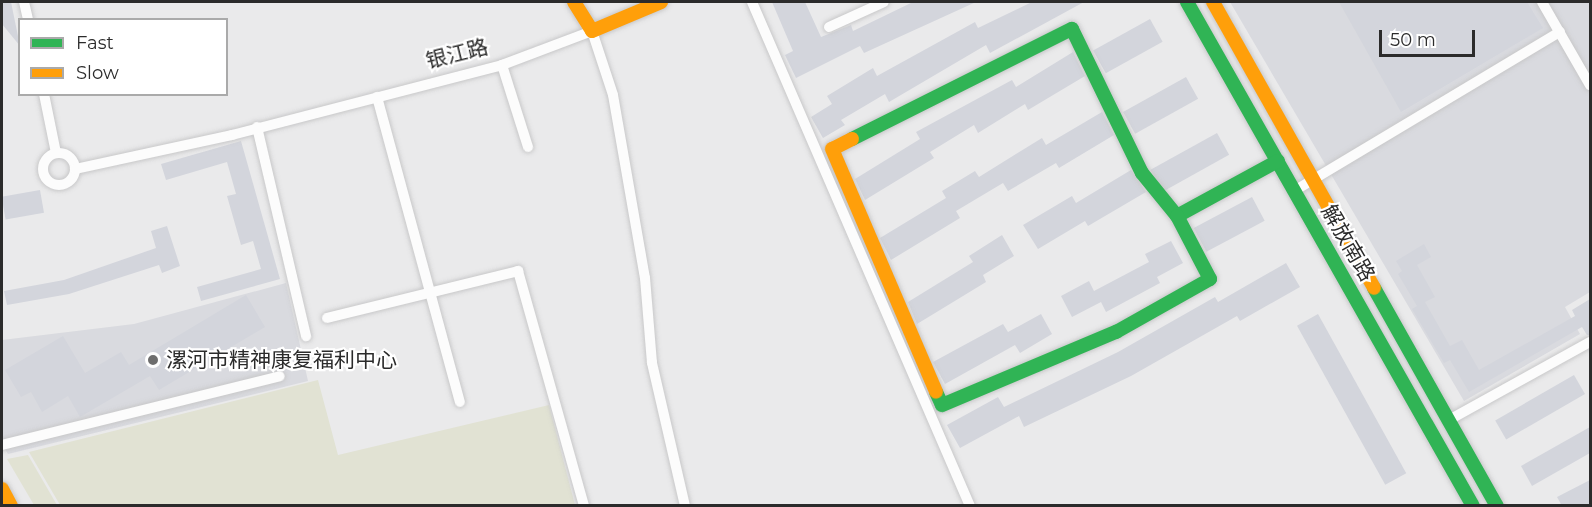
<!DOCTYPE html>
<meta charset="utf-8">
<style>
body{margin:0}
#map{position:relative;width:1592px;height:507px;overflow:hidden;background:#eaeaeb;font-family:Montserrat,"Noto Sans SC",sans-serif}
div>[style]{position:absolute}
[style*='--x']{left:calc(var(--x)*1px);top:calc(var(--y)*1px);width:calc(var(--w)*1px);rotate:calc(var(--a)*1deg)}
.built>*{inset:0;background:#d9dadf}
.green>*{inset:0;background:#e1e2d3}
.building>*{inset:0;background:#d3d5dc;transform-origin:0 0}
.roads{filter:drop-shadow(0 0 2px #c8c8c9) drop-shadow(0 0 2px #c8c8c9)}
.street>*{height:10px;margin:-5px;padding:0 5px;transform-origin:5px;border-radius:5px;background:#fcfcfc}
.street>.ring{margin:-5px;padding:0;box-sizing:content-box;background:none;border:10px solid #fcfcfc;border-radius:50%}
.fast>*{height:14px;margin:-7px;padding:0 7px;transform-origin:7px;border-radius:7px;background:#30b455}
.slow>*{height:14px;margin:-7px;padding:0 7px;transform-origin:7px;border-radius:7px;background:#ff9f0a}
.dots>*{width:16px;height:16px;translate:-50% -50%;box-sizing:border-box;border:3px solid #fff;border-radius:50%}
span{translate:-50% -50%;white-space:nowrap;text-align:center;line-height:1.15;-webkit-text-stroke:4.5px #fff;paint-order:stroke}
.street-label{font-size:21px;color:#2b2b2b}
.poi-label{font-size:21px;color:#2b2b2b}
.left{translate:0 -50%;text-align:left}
.frame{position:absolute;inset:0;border:3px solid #2b2b2b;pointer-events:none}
.legend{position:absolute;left:18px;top:18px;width:210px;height:78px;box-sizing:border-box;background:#fff;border:2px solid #aaa;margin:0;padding:8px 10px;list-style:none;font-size:18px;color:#2b2b2b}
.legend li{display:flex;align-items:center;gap:12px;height:30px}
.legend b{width:30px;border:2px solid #aaa}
.scale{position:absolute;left:1379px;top:30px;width:96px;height:27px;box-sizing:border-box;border:3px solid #2b2b2b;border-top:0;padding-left:8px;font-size:18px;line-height:21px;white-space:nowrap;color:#2b2b2b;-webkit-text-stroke:4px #fff;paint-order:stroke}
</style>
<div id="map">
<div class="built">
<div style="clip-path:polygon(1230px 2px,1590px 2px,1590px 292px,1565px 307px,1580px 334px,1464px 401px)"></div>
<div style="clip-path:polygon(286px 283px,308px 381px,8px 454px,2px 444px,2px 340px,134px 324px)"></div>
</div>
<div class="green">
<div style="clip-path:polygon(318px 380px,338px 455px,549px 405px,575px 505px,60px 505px,29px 452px)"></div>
<div style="clip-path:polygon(28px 455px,57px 505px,34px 505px,7px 459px)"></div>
</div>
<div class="building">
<div style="clip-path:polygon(2px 2px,11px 2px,20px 46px,2px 24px)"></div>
<div style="clip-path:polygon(772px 2px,805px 2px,821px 37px,851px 25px,853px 31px,913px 2px,976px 2px,864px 53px,860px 46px,796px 78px,785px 55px,793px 51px)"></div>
<div style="clip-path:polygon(1032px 2px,1084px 2px,990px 53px,986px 45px,889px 102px,885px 94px,841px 120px,845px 125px,823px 138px,811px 117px,832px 104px,827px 96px,873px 68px,877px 76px,975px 22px,978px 28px)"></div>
<div style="clip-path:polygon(1339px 2px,1527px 2px,1543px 28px,1401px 112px)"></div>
<div style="left:1150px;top:19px;width:26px;height:65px;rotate:61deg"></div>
<div style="clip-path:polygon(1073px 52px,1085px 76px,1028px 110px,1025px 104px,978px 133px,974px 125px,930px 152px,934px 158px,865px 200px,855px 179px,920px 139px,916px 132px,1012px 80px,1016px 87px)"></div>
<div style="left:1186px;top:77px;width:25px;height:72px;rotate:61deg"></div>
<div style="clip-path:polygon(1102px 112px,1114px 135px,1059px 168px,1056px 163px,1008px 191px,1003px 183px,956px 211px,960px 218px,891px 260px,880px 238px,946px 198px,942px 191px,975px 171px,979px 177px,1042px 138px,1046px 145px)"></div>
<div style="left:1217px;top:133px;width:25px;height:76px;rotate:61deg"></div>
<div style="clip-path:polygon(241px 141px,280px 279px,201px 301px,197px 287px,261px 269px,253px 241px,241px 245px,227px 196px,236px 194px,227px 162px,166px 180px,161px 164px)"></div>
<div style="clip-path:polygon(1131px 170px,1146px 192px,1088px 226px,1085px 221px,1038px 249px,1023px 225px,1072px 196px,1076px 203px)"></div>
<div style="left:40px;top:190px;width:23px;height:39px;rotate:80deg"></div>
<div style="left:1252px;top:197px;width:27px;height:66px;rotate:62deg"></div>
<div style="clip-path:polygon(167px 226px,180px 266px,162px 273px,159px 265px,69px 294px,7px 305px,4px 291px,64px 280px,156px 248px,151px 231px)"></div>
<div style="clip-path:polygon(1002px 235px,1014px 256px,983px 275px,986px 282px,917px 324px,908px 302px,973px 262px,969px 256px)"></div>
<div style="clip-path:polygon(1171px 241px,1183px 263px,1157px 277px,1160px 283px,1106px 312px,1101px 302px,1072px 317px,1061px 296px,1089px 281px,1094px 291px,1149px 262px,1145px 254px)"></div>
<div style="clip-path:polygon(1424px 244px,1431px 257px,1417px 265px,1435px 297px,1425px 302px,1450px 346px,1462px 340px,1479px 370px,1575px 316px,1572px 310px,1590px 299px,1590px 335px,1587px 335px,1582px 327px,1469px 392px,1450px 360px,1444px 363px,1412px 309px,1417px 306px,1398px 274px,1402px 271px,1396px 261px)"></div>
<div style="clip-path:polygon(1286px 263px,1300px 287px,1240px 321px,1237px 316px,1131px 376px,1024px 427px,1019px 416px,960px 448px,947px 425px,998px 397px,1004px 407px,1118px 352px,1215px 297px,1218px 302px)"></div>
<div style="clip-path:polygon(246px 295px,265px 327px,159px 390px,150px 376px,80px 417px,68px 396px,42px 412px,31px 392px,21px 397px,5px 370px,63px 336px,85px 373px,121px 352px,129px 365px)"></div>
<div style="clip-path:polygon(1041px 314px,1052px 334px,1020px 353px,1015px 345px,945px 384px,933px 362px,1003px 324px,1008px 332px)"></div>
<div style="left:1318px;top:314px;width:182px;height:24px;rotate:61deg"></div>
<div style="left:1574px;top:375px;width:22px;height:91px;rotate:60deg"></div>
<div style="clip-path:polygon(1590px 427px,1590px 453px,1532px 486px,1521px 466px)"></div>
<div style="clip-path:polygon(1590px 480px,1590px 506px,1562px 506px,1557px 497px)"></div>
</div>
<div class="roads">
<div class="street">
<div style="--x:24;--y:2;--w:18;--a:77"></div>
<div style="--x:752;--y:2;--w:549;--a:66.61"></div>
<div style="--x:1542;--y:2;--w:96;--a:60"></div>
<div style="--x:829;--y:27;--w:60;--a:-24.4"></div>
<div style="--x:502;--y:65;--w:86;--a:72.4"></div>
<div style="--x:44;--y:94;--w:60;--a:78.5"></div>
<div style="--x:377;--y:97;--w:316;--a:74.8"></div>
<div style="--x:257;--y:127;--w:215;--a:76.8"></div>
<div class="ring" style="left:43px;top:153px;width:22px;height:22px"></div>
<div style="--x:75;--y:169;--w:161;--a:-12.2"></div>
<div style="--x:232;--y:135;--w:279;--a:-14.5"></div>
<div style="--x:502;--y:65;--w:96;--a:-20.7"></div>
<div style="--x:592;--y:31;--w:67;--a:71.8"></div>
<div style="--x:613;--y:95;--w:186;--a:80.1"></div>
<div style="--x:645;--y:278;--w:85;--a:85.3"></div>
<div style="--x:652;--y:363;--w:147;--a:77"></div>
<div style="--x:1294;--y:191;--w:310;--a:-30.9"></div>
<div style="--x:327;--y:318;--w:197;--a:-13.8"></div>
<div style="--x:518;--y:271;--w:244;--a:74.3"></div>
<div style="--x:1449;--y:420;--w:161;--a:-29"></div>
<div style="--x:2;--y:445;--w:286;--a:-13.9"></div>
</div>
<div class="fast">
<div style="--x:1187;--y:2;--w:579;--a:60.43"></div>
<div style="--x:852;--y:139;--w:246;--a:-26.6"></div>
<div style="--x:1072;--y:29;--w:160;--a:64.1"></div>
<div style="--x:1142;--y:173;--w:55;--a:50.9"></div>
<div style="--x:1177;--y:216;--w:115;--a:-28.6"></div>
<div style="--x:1374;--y:288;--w:250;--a:60.6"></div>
<div style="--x:936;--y:392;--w:14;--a:65"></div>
<div style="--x:942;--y:405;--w:189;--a:-22.8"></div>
<div style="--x:1116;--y:332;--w:108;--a:-29.4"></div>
<div style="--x:1210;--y:279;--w:71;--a:-117.6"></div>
</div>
<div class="slow">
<div style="--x:574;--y:2;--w:34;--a:58"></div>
<div style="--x:592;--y:31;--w:75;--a:-22.8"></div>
<div style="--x:1213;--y:2;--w:328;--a:60.6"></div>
<div style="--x:852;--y:139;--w:22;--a:153"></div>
<div style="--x:832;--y:149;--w:264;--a:66.8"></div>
<div style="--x:2;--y:489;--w:19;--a:62"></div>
</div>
</div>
<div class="dots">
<div style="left:153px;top:360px;background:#6e6e6e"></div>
</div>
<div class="street-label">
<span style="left:457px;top:54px;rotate:-14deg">银江路</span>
<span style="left:1348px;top:243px;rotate:60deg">解放南路</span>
</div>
<div class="poi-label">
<span class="left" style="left:166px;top:360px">漯河市精神康复福利中心</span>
</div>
<div class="frame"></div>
<ul class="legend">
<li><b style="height:8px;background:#30b455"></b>Fast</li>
<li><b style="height:8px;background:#ff9f0a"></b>Slow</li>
</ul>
<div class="scale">50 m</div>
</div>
